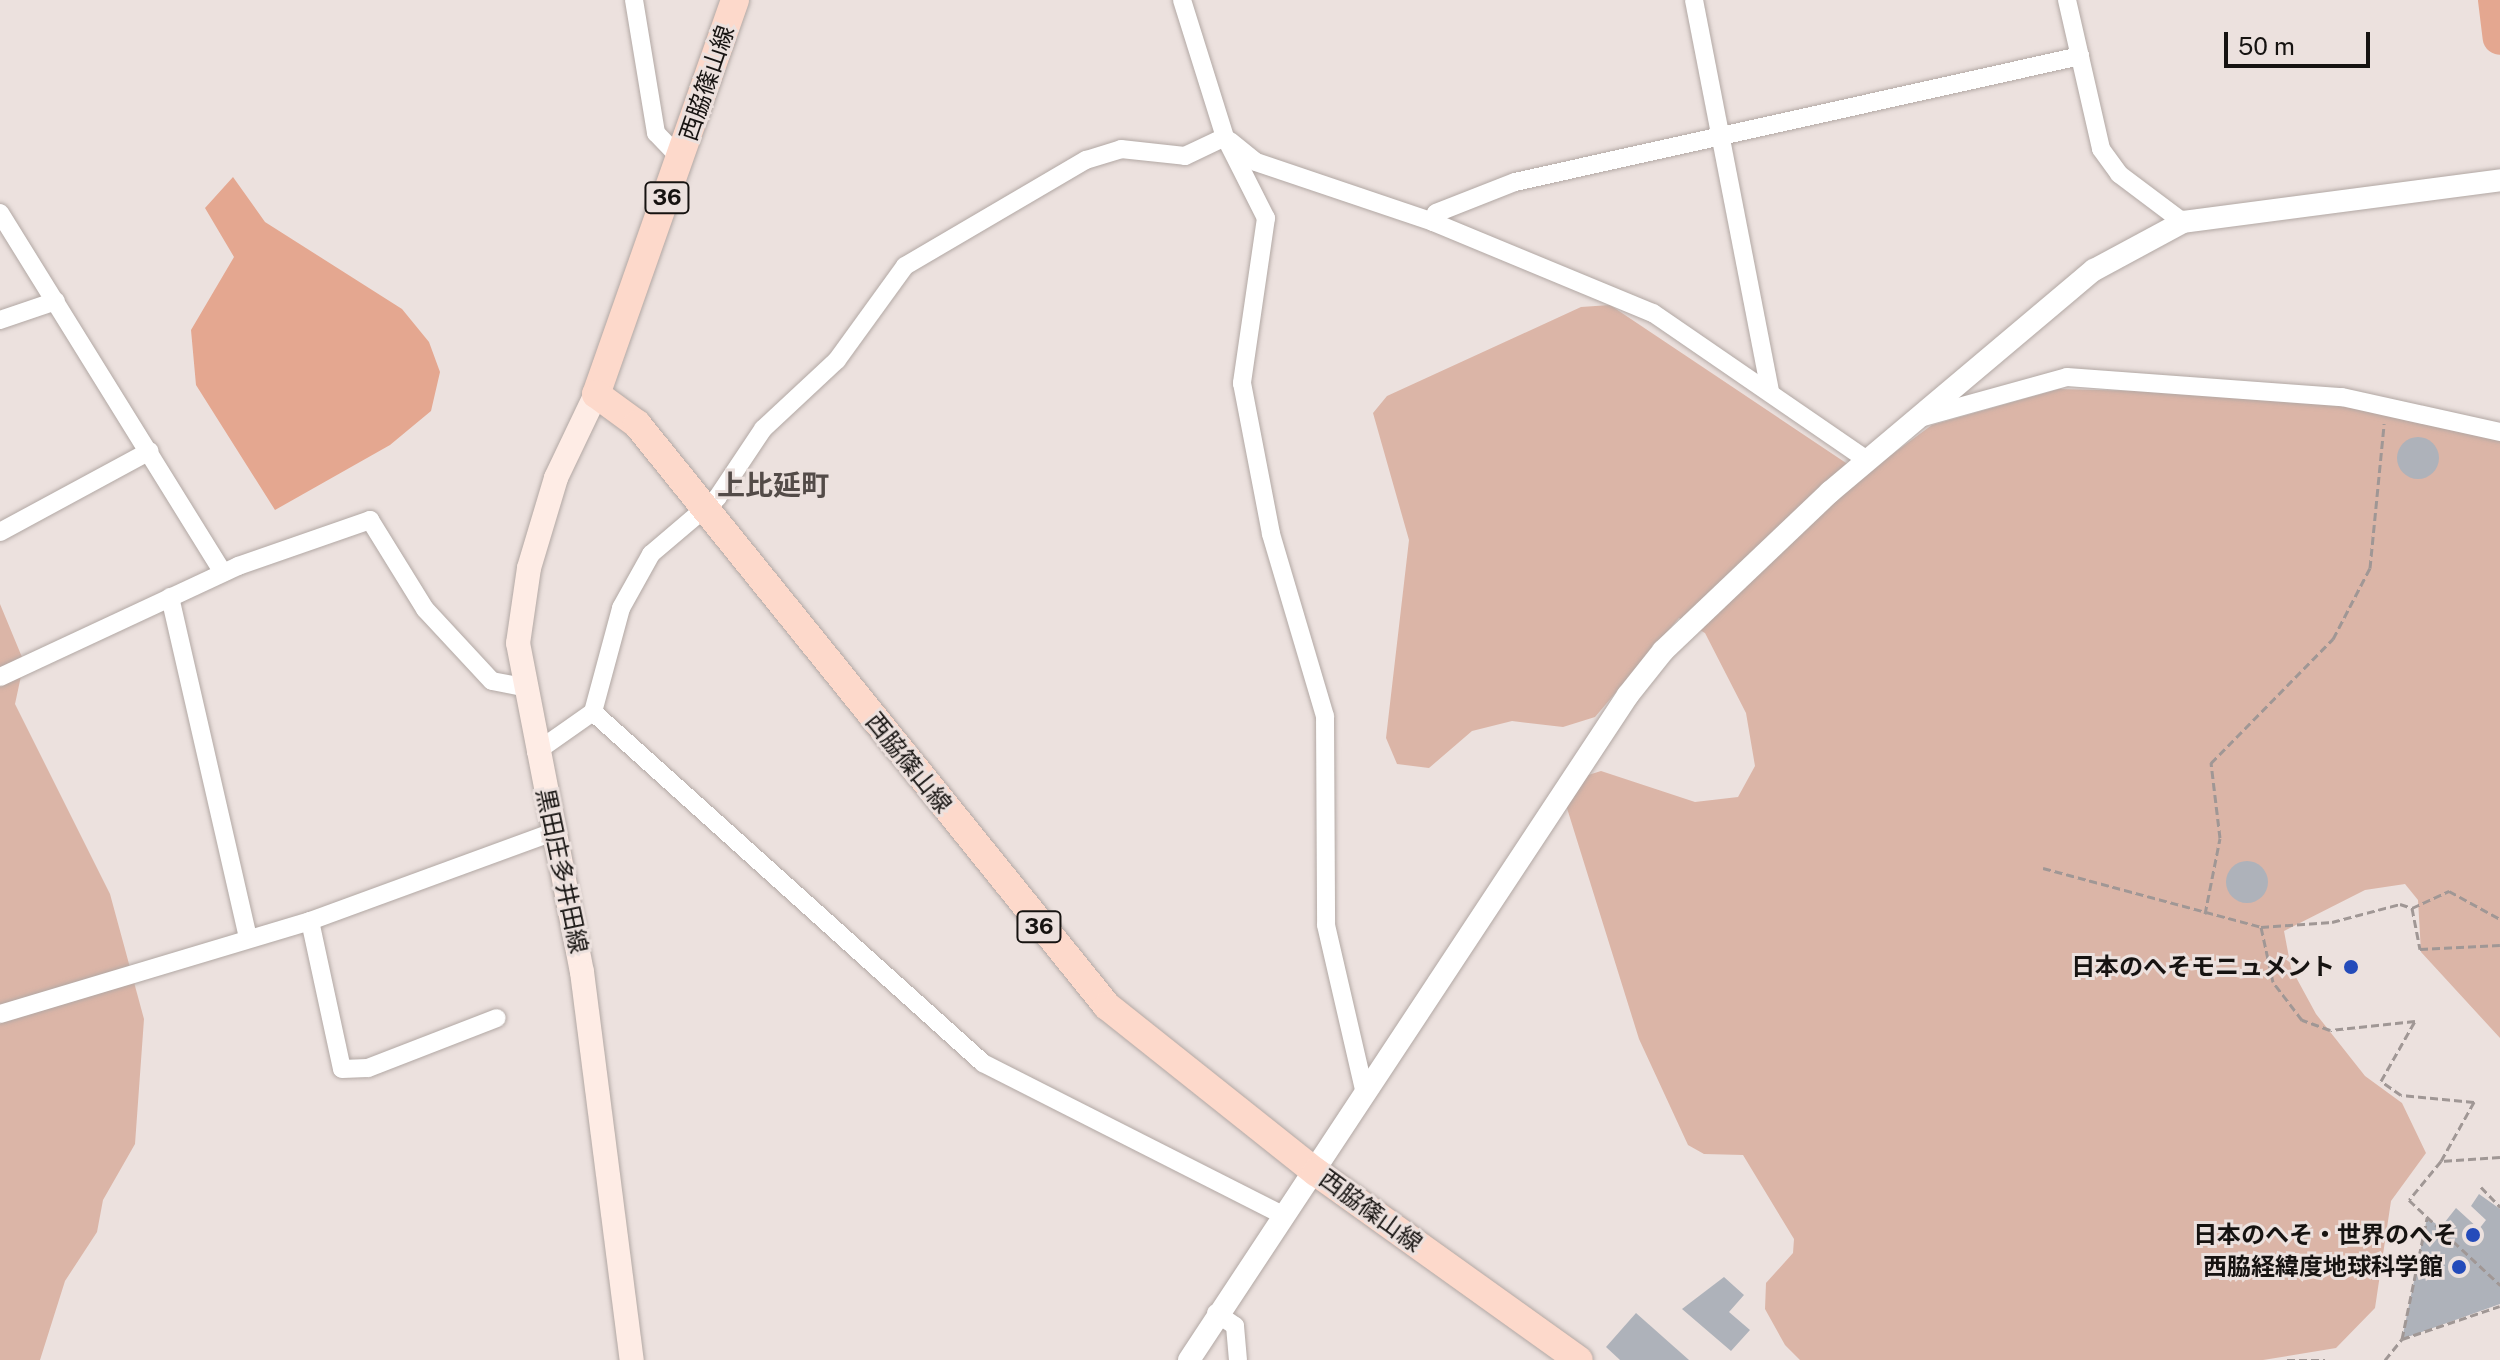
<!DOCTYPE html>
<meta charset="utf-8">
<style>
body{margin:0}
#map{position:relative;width:2500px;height:1360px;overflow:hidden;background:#ece1de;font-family:"Public Sans","Noto Sans JP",sans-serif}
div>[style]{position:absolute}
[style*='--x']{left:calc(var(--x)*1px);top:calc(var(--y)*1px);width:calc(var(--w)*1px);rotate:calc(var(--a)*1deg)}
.green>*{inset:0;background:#dbb5a7}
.water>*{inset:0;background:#e4a790}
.river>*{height:34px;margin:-17px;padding:0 17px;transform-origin:17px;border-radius:17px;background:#e4a790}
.building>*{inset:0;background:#aeb2ba}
.round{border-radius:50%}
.path>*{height:3px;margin-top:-1.5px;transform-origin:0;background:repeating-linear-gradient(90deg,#a09795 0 8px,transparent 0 12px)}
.roads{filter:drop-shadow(0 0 2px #b2a8a4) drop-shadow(0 0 2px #b2a8a4)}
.minor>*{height:18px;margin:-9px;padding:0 9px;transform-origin:9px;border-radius:9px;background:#fff}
.tertiary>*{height:22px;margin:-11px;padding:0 11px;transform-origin:11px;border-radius:11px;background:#fff}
.secondary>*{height:24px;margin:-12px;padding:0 12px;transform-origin:12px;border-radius:12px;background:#feece5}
.primary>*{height:28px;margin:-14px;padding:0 14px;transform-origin:14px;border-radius:14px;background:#fdd9cb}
.dots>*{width:22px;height:22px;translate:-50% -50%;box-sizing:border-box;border:4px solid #ece1de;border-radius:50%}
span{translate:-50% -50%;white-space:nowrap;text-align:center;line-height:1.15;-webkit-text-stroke:6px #ece1de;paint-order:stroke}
.shield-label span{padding:2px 6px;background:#ece1de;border:2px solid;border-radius:6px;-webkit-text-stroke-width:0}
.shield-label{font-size:22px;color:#161311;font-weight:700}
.street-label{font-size:24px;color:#161311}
.poi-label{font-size:24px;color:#161311;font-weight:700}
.right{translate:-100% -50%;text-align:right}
.quarter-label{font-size:28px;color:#534b48;font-weight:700}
.scale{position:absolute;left:2224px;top:32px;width:146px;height:36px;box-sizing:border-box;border:4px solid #161311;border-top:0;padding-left:10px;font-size:24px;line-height:28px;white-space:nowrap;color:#161311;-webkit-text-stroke:6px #ece1de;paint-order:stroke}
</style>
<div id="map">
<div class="green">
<div style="clip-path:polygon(1610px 305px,1864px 475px,1932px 425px,2059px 389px,2260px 394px,2459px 424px,2500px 441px,2500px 1038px,2421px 952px,2418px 900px,2405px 884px,2365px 890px,2284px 931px,2291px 968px,2316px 1014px,2365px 1076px,2402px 1103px,2426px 1153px,2391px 1201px,2375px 1308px,2336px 1348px,2263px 1360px,1800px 1360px,1785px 1345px,1765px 1309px,1766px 1283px,1793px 1253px,1794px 1239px,1743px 1155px,1704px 1154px,1688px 1145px,1639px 1039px,1566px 805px,1585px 776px,1601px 771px,1695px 802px,1738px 797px,1755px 766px,1746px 713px,1705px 633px,1679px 618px,1595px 717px,1563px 727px,1512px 721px,1472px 731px,1429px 768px,1397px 764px,1386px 738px,1409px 540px,1373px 413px,1387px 396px,1581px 307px)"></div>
<div style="clip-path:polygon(0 604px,24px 662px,15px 704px,110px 894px,144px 1019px,135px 1144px,103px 1200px,97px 1232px,65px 1281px,40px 1360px,0 1360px)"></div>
</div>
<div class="water">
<div style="clip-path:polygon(233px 177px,265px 222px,402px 309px,429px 342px,440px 372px,431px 411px,390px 445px,275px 510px,196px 385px,191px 330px,234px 257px,205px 208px)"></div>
</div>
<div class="river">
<div style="--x:2495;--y:0;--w:38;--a:83"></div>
</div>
<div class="building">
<div class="round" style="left:2397px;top:437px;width:42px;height:42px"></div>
<div class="round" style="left:2226px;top:861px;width:42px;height:42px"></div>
<div style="clip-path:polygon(2479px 1194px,2500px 1209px,2500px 1304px,2402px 1339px,2427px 1218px,2441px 1227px,2456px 1208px,2479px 1229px,2486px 1220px,2471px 1206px)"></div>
<div style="clip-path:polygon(1724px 1277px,1744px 1295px,1729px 1312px,1750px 1330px,1731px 1351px,1682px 1309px)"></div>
<div style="clip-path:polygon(1636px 1313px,1689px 1360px,1620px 1360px,1606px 1347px)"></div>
</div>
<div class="path">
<div style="--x:2043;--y:868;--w:226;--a:15.1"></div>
<div style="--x:2412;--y:908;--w:41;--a:-24.7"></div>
<div style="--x:2449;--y:891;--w:58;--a:28.8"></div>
<div style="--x:2205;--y:914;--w:77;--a:-78.8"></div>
<div style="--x:2220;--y:838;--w:76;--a:-96.8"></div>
<div style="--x:2211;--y:763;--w:174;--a:-45.5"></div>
<div style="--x:2333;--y:639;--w:80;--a:-62.5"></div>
<div style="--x:2370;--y:568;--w:145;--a:-84.4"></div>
<div style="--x:2500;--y:1157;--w:59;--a:176.1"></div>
<div style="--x:2441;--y:1161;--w:50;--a:129.4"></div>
<div style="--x:2409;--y:1200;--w:125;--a:43"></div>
<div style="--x:2441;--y:1161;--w:68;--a:-60.8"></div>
<div style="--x:2474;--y:1102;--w:73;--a:-174.5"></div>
<div style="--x:2401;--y:1095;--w:24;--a:-145"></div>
<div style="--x:2381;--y:1081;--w:69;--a:-60.5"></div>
<div style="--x:2415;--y:1021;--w:85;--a:174"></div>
<div style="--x:2330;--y:1030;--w:30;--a:-160"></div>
<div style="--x:2302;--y:1020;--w:48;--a:-127.3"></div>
<div style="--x:2273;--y:982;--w:56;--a:-102.3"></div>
<div style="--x:2261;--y:927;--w:71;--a:-4"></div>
<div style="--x:2332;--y:922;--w:70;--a:-14.8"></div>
<div style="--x:2400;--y:904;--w:13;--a:18"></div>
<div style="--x:2412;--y:908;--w:42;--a:79"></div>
<div style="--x:2420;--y:949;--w:80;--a:-2.9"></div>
<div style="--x:2481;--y:1187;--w:28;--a:46"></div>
<div style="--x:2402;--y:1339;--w:103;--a:-18.6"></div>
<div style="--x:2287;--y:1360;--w:38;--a:0"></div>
<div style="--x:2385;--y:1360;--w:27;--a:-51"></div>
<div style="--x:2402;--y:1339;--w:124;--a:-78.3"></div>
</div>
<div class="roads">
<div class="minor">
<div style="--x:634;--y:0;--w:135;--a:80.6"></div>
<div style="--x:656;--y:133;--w:36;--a:46"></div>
<div style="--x:1182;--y:0;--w:144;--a:72.6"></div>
<div style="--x:1225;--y:137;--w:91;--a:63.2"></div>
<div style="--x:1266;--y:218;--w:167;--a:98.3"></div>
<div style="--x:1242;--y:383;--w:154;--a:79.1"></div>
<div style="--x:1271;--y:534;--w:190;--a:73.5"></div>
<div style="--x:1325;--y:716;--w:209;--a:89.7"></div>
<div style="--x:1326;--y:925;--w:173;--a:77"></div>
<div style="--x:1694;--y:0;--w:397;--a:79"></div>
<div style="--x:2067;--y:0;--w:153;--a:77.1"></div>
<div style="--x:2101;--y:149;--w:31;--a:54"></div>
<div style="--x:2119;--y:174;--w:80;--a:36.9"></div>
<div style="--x:1230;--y:141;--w:33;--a:39"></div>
<div style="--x:1256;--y:162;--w:187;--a:18.7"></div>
<div style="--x:1433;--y:222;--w:238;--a:22.5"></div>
<div style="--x:1653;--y:313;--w:261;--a:34.5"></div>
<div style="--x:0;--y:213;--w:423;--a:58.2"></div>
<div style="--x:1433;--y:222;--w:9;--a:-72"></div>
<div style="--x:1436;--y:213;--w:85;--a:-21.4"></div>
<div style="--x:1515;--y:182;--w:579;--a:-12.57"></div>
<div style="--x:0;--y:320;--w:59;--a:-18.7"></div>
<div style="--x:1923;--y:417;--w:149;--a:-15.5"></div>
<div style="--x:2067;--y:377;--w:276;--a:4.2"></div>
<div style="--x:2342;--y:397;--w:162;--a:12.5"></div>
<div style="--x:0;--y:532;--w:170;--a:-28.4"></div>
<div style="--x:170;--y:597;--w:350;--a:77.1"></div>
<div style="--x:0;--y:677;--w:263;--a:-25"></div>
<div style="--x:238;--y:566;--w:140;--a:-19.2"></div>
<div style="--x:370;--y:520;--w:105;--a:58.3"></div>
<div style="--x:425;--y:609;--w:98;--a:47.1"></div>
<div style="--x:492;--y:681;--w:31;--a:11"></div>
<div style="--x:593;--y:712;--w:525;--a:41.99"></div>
<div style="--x:983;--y:1063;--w:333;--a:26.9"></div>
<div style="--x:536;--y:752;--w:70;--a:-35.1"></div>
<div style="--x:593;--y:712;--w:108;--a:-74.9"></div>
<div style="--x:621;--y:608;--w:62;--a:-60.9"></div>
<div style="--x:651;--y:554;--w:87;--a:-40.3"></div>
<div style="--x:717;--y:498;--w:83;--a:-56.3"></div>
<div style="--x:763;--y:429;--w:101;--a:-43"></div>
<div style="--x:837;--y:360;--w:116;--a:-54.1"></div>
<div style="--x:905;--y:266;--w:210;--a:-30.4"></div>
<div style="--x:1086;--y:160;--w:37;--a:-17"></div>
<div style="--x:1121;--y:149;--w:64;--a:6.2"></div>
<div style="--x:1185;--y:156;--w:44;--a:-25.4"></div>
<div style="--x:310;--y:921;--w:151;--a:77.8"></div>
<div style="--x:342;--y:1069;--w:26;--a:-2"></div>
<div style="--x:368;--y:1068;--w:138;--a:-21.2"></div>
<div style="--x:0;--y:1014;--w:324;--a:-16.7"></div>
<div style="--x:310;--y:921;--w:262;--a:-20.1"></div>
<div style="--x:1216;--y:1313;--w:23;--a:34"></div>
<div style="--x:1235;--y:1326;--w:34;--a:85"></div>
</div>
<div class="tertiary">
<div style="--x:1189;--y:1360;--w:797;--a:-56.57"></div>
<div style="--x:1628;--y:695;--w:56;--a:-51.5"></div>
<div style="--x:1663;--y:651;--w:231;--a:-43.6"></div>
<div style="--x:1830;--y:492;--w:345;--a:-40.1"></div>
<div style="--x:2094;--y:270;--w:101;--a:-28.3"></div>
<div style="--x:2183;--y:222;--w:320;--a:-7.5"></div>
</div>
<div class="secondary">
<div style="--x:596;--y:394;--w:93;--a:115.5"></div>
<div style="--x:556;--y:478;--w:94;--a:106.7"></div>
<div style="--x:529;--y:568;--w:76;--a:98.3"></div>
<div style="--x:518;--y:643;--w:335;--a:79"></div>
<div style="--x:582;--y:972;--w:391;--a:82.7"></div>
</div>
<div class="primary">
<div style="--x:735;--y:0;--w:418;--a:109.4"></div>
<div style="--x:596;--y:394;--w:51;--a:36.2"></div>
<div style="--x:637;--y:424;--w:748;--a:51.08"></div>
<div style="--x:1107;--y:1006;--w:267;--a:38.5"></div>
<div style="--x:1316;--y:1172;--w:323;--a:35.6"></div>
</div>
</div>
<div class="dots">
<div style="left:2351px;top:967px;background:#244bba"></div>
<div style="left:2473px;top:1235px;background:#244bba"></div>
<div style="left:2459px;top:1267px;background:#244bba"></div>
</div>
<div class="shield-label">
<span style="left:667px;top:198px">36</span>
<span style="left:1039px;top:927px">36</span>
</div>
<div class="street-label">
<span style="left:707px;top:83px;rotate:-71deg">西脇篠山線</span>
<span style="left:909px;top:763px;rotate:51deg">西脇篠山線</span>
<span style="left:562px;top:871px;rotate:78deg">黒田庄多井田線</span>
<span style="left:1371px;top:1211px;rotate:36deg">西脇篠山線</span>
</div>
<div class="poi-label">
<span class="right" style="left:2335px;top:967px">日本のへそモニュメント</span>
<span class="right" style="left:2457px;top:1235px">日本のへそ・世界のへそ</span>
<span class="right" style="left:2443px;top:1267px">西脇経緯度地球科学館</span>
</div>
<div class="quarter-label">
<span style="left:773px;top:485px">上比延町</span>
</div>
<div class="scale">50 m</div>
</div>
